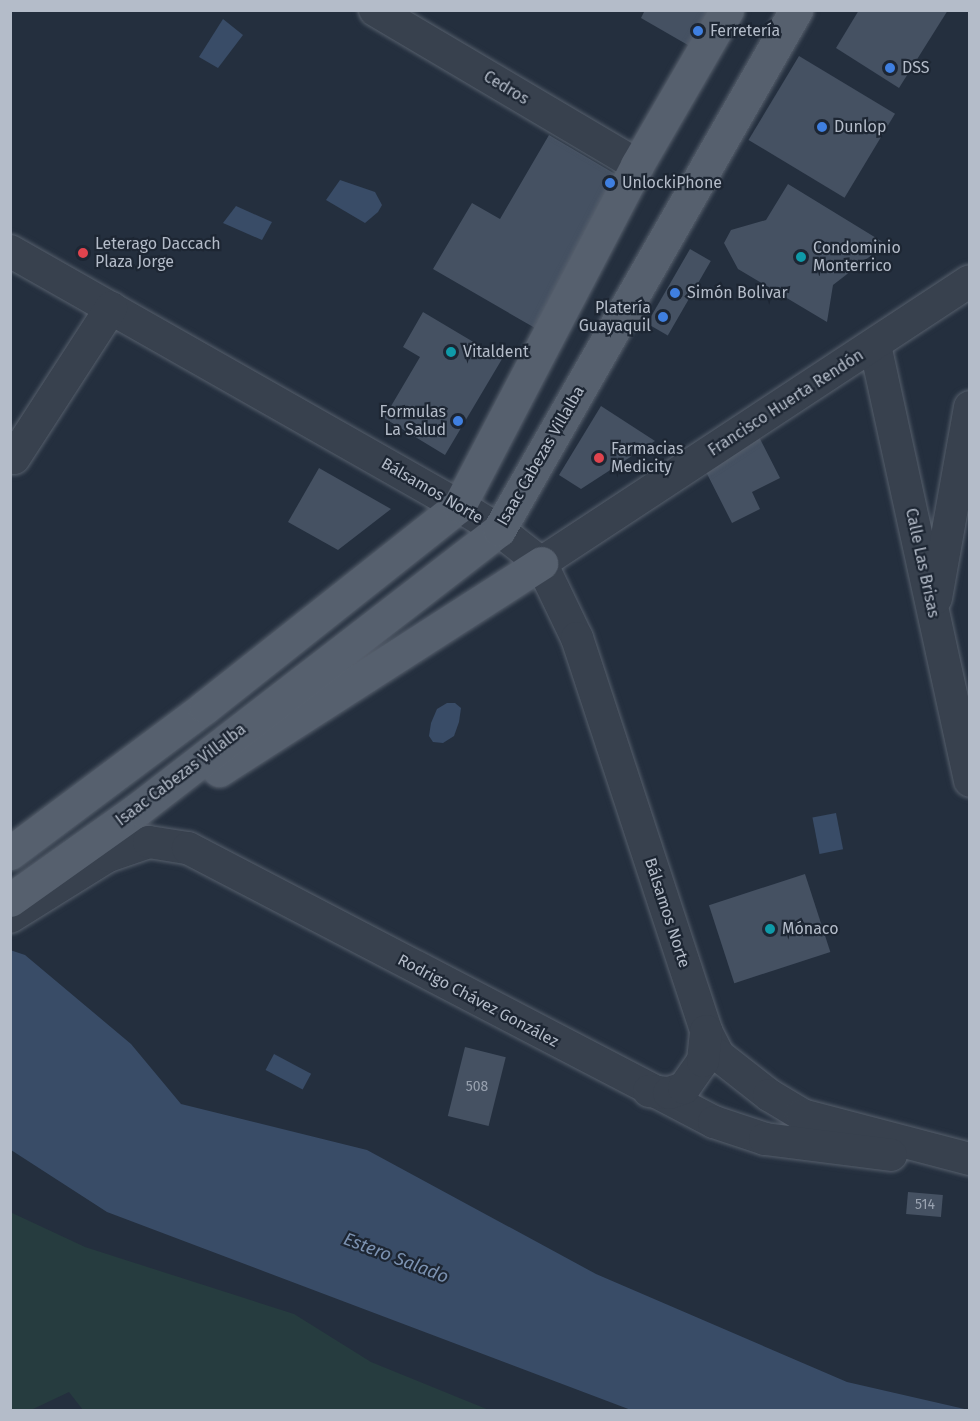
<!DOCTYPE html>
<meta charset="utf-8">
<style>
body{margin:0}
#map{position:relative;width:980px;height:1421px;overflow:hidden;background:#242f3e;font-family:"Fira Sans",sans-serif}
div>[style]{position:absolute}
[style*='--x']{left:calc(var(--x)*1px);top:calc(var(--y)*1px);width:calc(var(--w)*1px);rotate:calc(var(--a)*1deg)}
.green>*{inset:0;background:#263c3f}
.water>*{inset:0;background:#394c67;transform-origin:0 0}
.building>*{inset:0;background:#455162;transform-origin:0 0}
.roads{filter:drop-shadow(0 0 2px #565f6c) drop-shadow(0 0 2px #565f6c)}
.minor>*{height:32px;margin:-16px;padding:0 16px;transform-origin:16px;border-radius:16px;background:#38414e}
.major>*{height:33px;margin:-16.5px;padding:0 16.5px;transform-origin:16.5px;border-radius:16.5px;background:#56606e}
.dots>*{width:16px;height:16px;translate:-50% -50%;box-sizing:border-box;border:3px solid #1d2633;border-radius:50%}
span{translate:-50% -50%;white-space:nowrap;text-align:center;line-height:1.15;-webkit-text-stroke:4.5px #1d2633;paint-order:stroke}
.number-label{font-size:14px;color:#98a1af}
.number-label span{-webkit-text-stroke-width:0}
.poi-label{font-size:16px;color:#b4bcc9}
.left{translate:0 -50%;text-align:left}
.right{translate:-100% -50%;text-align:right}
.street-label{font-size:16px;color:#b4bcc9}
.water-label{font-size:18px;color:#7c92b1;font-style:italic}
.frame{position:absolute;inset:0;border:12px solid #b4bcc9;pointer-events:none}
</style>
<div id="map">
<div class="green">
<div style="clip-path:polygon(10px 1212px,85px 1247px,294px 1314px,371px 1362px,489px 1410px,83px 1410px,69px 1392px,31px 1410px,11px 1410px)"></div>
</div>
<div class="water">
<div style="clip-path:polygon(223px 19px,243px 35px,218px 68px,199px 57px)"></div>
<div style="clip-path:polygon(340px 180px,375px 192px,382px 205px,378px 212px,365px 223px,326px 200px)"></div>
<div style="clip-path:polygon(236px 206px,272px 222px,262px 240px,223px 223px)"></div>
<div style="clip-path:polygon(447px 703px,455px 703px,461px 708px,459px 722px,454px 736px,443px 743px,433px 742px,429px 736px,431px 723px,437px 709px)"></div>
<div style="left:836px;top:813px;width:37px;height:24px;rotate:79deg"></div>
<div style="clip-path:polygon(10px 950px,25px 955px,131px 1044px,181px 1104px,367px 1150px,596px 1274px,847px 1382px,969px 1410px,631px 1410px,107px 1212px,11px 1150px)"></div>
<div style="left:274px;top:1054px;width:42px;height:18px;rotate:28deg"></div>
</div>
<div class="building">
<div style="clip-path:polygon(645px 10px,722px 10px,693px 48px,641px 18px)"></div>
<div style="clip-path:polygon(859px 10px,948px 10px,899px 88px,836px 48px)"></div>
<div style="left:799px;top:56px;width:112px;height:98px;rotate:31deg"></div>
<div style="clip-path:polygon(549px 135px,622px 178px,535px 328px,433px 269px,472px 203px,500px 219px)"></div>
<div style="clip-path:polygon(788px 184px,886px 244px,833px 285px,827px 322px,738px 269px,724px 243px,731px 230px,766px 220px)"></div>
<div style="left:690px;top:249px;width:24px;height:86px;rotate:30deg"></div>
<div style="clip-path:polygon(423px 312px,502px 359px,445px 455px,384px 418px,420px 357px,403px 347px)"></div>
<div style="clip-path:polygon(601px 406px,655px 441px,581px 489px,559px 475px)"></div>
<div style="clip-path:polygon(757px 433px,780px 478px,752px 492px,760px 509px,732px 523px,701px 462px)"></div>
<div style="clip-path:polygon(319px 468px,391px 509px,338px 550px,288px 522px)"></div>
<div style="left:805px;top:874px;width:82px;height:101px;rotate:72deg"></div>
<div style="left:465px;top:1047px;width:42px;height:71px;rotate:14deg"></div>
<div style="left:908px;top:1192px;width:35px;height:22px;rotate:5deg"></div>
</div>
<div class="roads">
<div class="minor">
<div style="--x:375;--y:10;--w:304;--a:30.6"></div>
<div style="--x:10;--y:251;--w:516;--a:29.59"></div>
<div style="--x:459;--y:506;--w:47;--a:31"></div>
<div style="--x:499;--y:530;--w:53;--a:38.2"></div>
<div style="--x:541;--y:563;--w:83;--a:64.4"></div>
<div style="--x:577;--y:638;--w:414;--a:71.8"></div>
<div style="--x:706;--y:1031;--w:27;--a:63"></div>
<div style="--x:718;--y:1055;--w:65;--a:38.1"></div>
<div style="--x:769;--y:1095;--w:39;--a:31"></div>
<div style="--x:802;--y:1115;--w:174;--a:14.7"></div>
<div style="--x:875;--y:345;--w:446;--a:77.7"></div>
<div style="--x:14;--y:458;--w:179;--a:-57.1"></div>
<div style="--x:541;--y:563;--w:513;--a:-33.32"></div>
<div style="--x:936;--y:598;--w:194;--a:-79.9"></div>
<div style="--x:10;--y:917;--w:115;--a:-31.9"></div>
<div style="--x:108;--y:856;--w:43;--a:-18.9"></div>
<div style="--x:149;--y:842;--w:39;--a:9"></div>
<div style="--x:188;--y:848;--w:593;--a:27.52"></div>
<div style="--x:714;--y:1122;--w:54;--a:18.4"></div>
<div style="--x:765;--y:1139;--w:127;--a:7.2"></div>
<div style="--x:649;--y:1091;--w:20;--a:6"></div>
<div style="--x:669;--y:1093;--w:16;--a:-18"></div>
<div style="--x:684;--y:1088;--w:33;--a:-55"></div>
<div style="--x:703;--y:1061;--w:30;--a:-84"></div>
</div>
<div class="major">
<div style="--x:219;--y:770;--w:383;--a:-32.7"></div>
<div style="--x:10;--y:853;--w:244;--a:-36.8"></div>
<div style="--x:205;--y:707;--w:324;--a:-38.4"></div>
<div style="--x:459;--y:506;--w:385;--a:-62.4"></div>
<div style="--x:637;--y:165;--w:179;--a:-59.9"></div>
<div style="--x:10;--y:900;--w:157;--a:-35.4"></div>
<div style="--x:138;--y:809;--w:456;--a:-37.7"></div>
<div style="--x:499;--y:530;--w:599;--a:-60.27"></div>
</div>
</div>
<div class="dots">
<div style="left:698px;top:31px;background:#3f7fe0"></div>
<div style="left:890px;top:68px;background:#3f7fe0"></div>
<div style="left:822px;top:127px;background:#3f7fe0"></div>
<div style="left:610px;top:183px;background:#3f7fe0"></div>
<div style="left:83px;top:253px;background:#e0444e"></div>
<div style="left:801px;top:257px;background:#0f9aa8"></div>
<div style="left:675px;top:293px;background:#3f7fe0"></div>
<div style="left:663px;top:317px;background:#3f7fe0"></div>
<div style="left:451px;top:352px;background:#0f9aa8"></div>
<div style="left:458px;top:421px;background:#3f7fe0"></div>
<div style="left:599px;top:458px;background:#e0444e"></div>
<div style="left:770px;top:929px;background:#0f9aa8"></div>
</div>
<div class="number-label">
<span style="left:477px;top:1087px">508</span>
<span style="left:925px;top:1205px">514</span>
</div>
<div class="poi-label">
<span class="left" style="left:710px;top:31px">Ferretería</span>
<span class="left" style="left:902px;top:68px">DSS</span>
<span class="left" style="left:834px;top:127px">Dunlop</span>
<span class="left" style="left:622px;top:183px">UnlockiPhone</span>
<span class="left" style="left:95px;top:253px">Leterago Daccach<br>Plaza Jorge</span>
<span class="left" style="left:813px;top:257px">Condominio<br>Monterrico</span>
<span class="left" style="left:687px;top:293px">Simón Bolivar</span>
<span class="right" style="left:651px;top:317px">Platería<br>Guayaquil</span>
<span class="left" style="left:463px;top:352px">Vitaldent</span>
<span class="right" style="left:446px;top:421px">Formulas<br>La Salud</span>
<span class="left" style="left:611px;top:458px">Farmacias<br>Medicity</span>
<span class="left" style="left:782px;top:929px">Mónaco</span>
</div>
<div class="street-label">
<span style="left:506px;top:88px;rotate:31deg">Cedros</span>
<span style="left:786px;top:403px;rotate:-33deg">Francisco Huerta Rendón</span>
<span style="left:541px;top:456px;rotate:-60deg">Isaac Cabezas Villalba</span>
<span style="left:432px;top:491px;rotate:30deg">Bálsamos Norte</span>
<span style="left:922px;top:563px;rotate:78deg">Calle Las Brisas</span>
<span style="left:181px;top:775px;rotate:-37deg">Isaac Cabezas Villalba</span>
<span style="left:667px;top:913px;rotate:72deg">Bálsamos Norte</span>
<span style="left:478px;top:1001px;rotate:28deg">Rodrigo Chávez González</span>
</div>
<div class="water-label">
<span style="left:396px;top:1258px;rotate:21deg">Estero Salado</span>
</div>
<div class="frame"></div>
</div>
